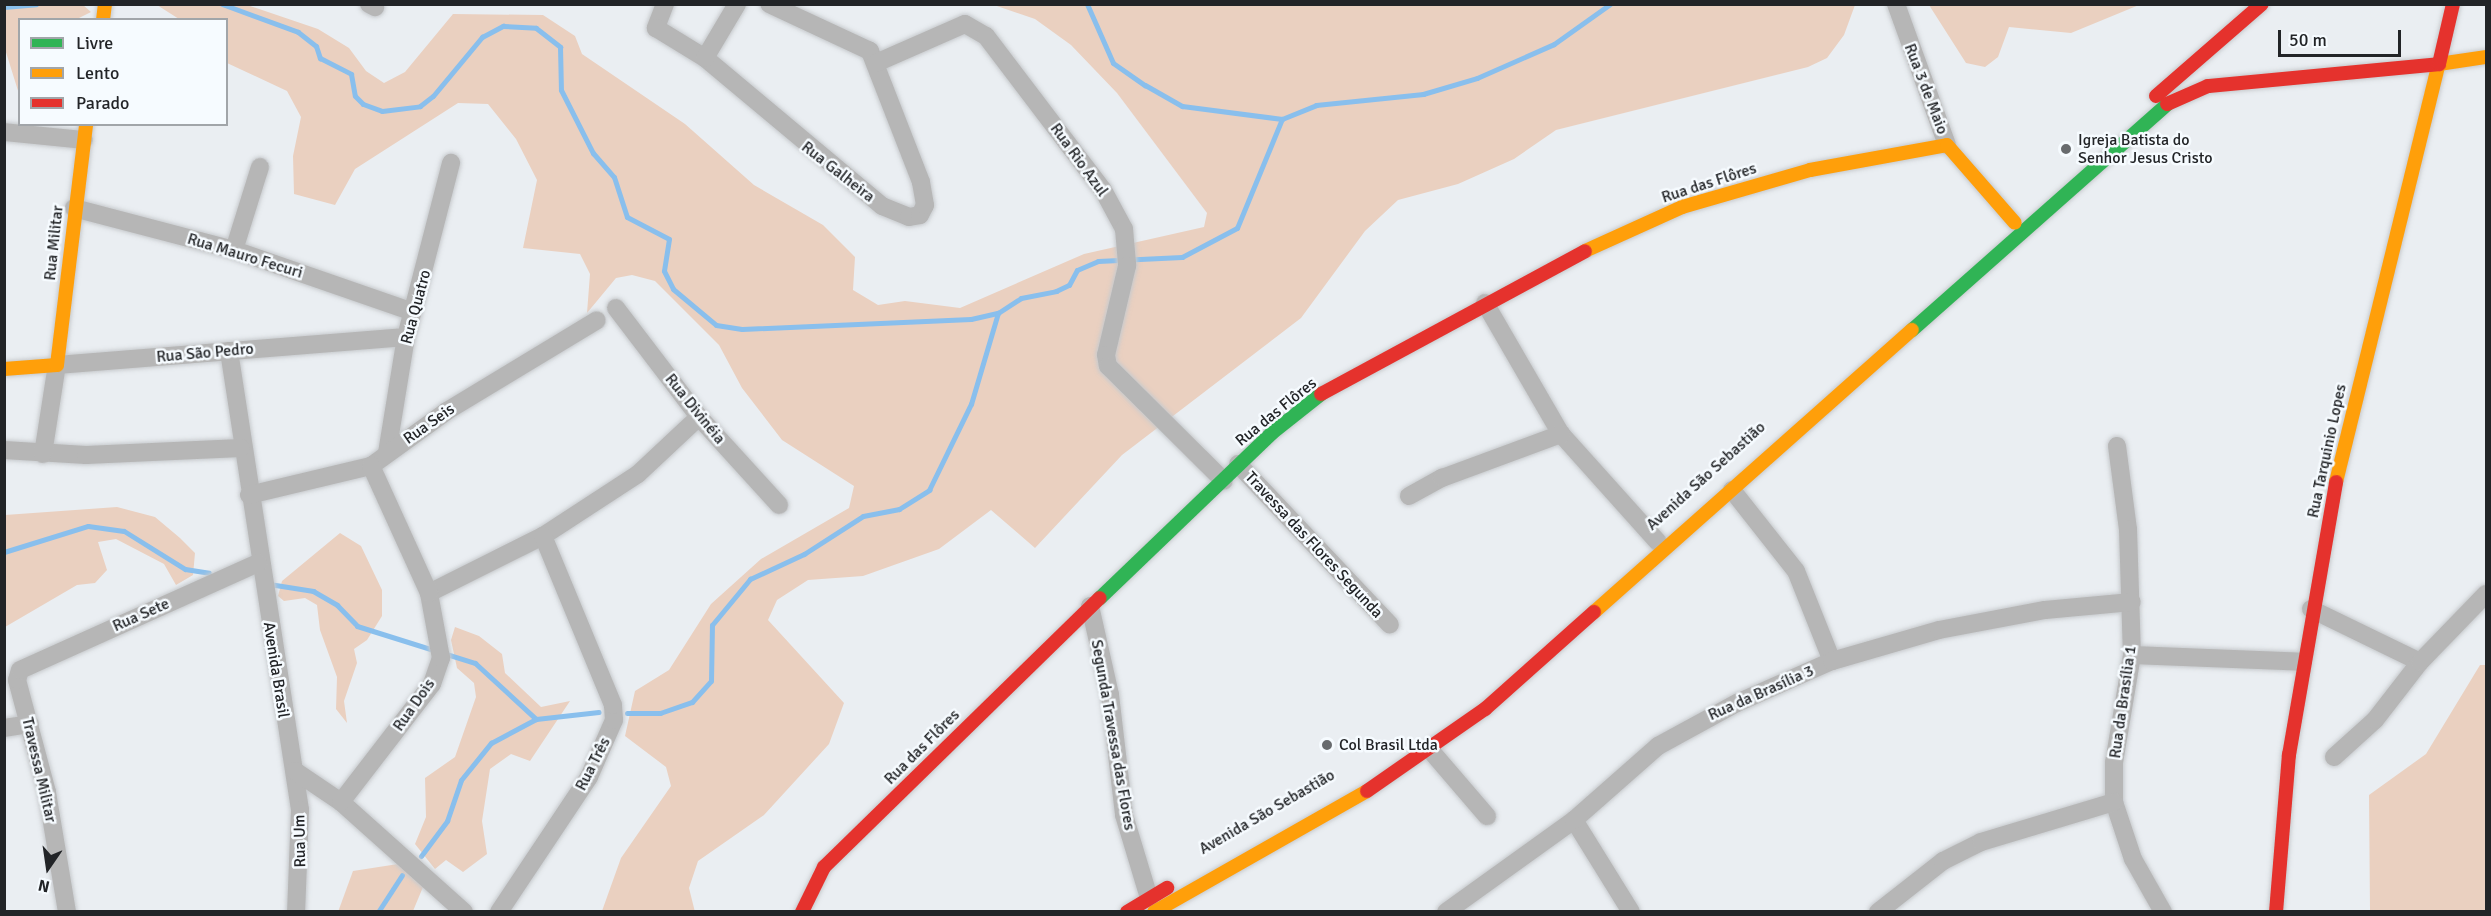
<!DOCTYPE html>
<meta charset="utf-8">
<style>
body{margin:0}
#map{position:relative;width:2491px;height:916px;overflow:hidden;background:#eaeef2;font-family:Signika,sans-serif}
div>[style]{position:absolute}
[style*='--x']{left:calc(var(--x)*1px);top:calc(var(--y)*1px);width:calc(var(--w)*1px);rotate:calc(var(--a)*1deg)}
.green>*{inset:0;background:#ead0c0}
.stream>*{height:5px;margin:-2.5px;padding:0 2.5px;transform-origin:2.5px;border-radius:2.5px;background:#89bfed}
.roads{filter:drop-shadow(0 0 2px #c7cacd) drop-shadow(0 0 2px #c7cacd)}
.street>*{height:18px;margin:-9px;padding:0 9px;transform-origin:9px;border-radius:9px;background:#b6b6b6}
.fast>*{height:14px;margin:-7px;padding:0 7px;transform-origin:7px;border-radius:7px;background:#30b455}
.slow>*{height:14px;margin:-7px;padding:0 7px;transform-origin:7px;border-radius:7px;background:#ff9f0a}
.jam>*{height:14px;margin:-7px;padding:0 7px;transform-origin:7px;border-radius:7px;background:#e5322d}
.dots>*{width:16px;height:16px;translate:-50% -50%;box-sizing:border-box;border:3px solid #f6fbff;border-radius:50%}
span{translate:-50% -50%;white-space:nowrap;text-align:center;line-height:1.15;-webkit-text-stroke:5px #f6fbff;paint-order:stroke}
.street-label{font-size:16px;color:#222427}
.poi-label{font-size:16px;color:#222427}
.left{translate:0 -50%;text-align:left}
.frame{position:absolute;inset:0;border:6px solid #222427;pointer-events:none}
.legend{position:absolute;left:18px;top:18px;width:210px;height:108px;box-sizing:border-box;background:#f6fbff;border:2px solid #a1a5a9;margin:0;padding:8px 10px;list-style:none;font-size:18px;color:#222427}
.legend li{display:flex;align-items:center;gap:12px;height:30px}
.legend b{width:30px;border:2px solid #a1a5a9}
.north{position:absolute;left:18px;top:838px;width:60px;height:60px;-webkit-text-stroke:4px #f6fbff;paint-order:stroke;rotate:193deg;font-size:16px;font-weight:700;line-height:24px;text-align:center;color:#222427}
.north::after{content:'';display:block;margin:auto;width:21px;height:27px;background:#222427;clip-path:polygon(50% 0,100% 100%,50% 72%,0 100%)}
.scale{position:absolute;left:2278px;top:30px;width:123px;height:27px;box-sizing:border-box;border:3px solid #222427;border-top:0;padding-left:8px;font-size:18px;line-height:21px;white-space:nowrap;color:#222427;-webkit-text-stroke:4px #f6fbff;paint-order:stroke}
</style>
<div id="map">
<div class="green">
<div style="clip-path:polygon(4px 5px,83px 5px,91px 12px,77px 19px,20px 20px,19px 94px,5px 49px)"></div>
<div style="clip-path:polygon(157px 5px,247px 5px,318px 29px,349px 48px,366px 71px,384px 83px,405px 72px,453px 14px,543px 15px,575px 36px,582px 54px,685px 124px,754px 185px,823px 225px,855px 257px,853px 290px,878px 305px,905px 301px,960px 308px,1084px 254px,1204px 227px,1207px 213px,1117px 93px,1071px 45px,1035px 19px,994px 5px,1855px 5px,1844px 35px,1827px 58px,1808px 67px,1556px 130px,1514px 159px,1458px 184px,1398px 200px,1365px 231px,1301px 318px,1122px 455px,1035px 548px,991px 510px,939px 549px,863px 576px,808px 580px,777px 600px,768px 620px,844px 703px,829px 744px,764px 815px,698px 861px,689px 888px,695px 912px,602px 911px,621px 858px,671px 786px,666px 767px,625px 736px,635px 691px,669px 670px,711px 604px,761px 559px,849px 508px,854px 486px,782px 440px,742px 388px,719px 345px,655px 281px,632px 275px,616px 278px,587px 313px,590px 274px,580px 254px,523px 248px,537px 180px,516px 139px,488px 104px,458px 103px,355px 169px,335px 205px,294px 194px,293px 156px,301px 117px,287px 91px,227px 63px,226px 20px,179px 19px)"></div>
<div style="clip-path:polygon(1929px 5px,2139px 5px,2071px 33px,2009px 27px,1998px 57px,1985px 67px,1966px 63px)"></div>
<div style="clip-path:polygon(117px 507px,155px 517px,180px 538px,195px 553px,193px 575px,176px 585px,164px 564px,116px 539px,98px 542px,107px 570px,95px 583px,77px 585px,5px 627px,5px 515px)"></div>
<div style="clip-path:polygon(340px 533px,361px 546px,382px 590px,382px 616px,367px 640px,354px 649px,357px 663px,344px 701px,347px 723px,336px 709px,337px 677px,320px 630px,317px 605px,305px 598px,284px 601px,278px 596px,282px 581px)"></div>
<div style="clip-path:polygon(455px 627px,479px 636px,502px 654px,505px 673px,541px 707px,570px 701px,530px 761px,511px 754px,490px 769px,482px 821px,487px 854px,463px 872px,446px 860px,435px 869px,415px 844px,426px 817px,425px 778px,455px 757px,476px 697px,474px 683px,457px 668px,451px 640px)"></div>
<div style="clip-path:polygon(2480px 665px,2486px 665px,2486px 911px,2370px 911px,2369px 795px,2426px 754px)"></div>
<div style="clip-path:polygon(398px 864px,423px 887px,413px 911px,338px 912px,353px 871px)"></div>
</div>
<div class="stream">
<div style="--x:222;--y:4;--w:81;--a:20.2"></div>
<div style="--x:298;--y:32;--w:23;--a:38"></div>
<div style="--x:316;--y:46;--w:13;--a:72"></div>
<div style="--x:320;--y:58;--w:35;--a:27"></div>
<div style="--x:351;--y:74;--w:22;--a:80"></div>
<div style="--x:355;--y:96;--w:11;--a:45"></div>
<div style="--x:363;--y:104;--w:20;--a:20"></div>
<div style="--x:382;--y:111;--w:38;--a:-7"></div>
<div style="--x:420;--y:106;--w:16;--a:-38"></div>
<div style="--x:433;--y:96;--w:77;--a:-50.3"></div>
<div style="--x:482;--y:37;--w:24;--a:-28"></div>
<div style="--x:503;--y:26;--w:33;--a:3"></div>
<div style="--x:536;--y:28;--w:31;--a:38"></div>
<div style="--x:560;--y:47;--w:43;--a:88.7"></div>
<div style="--x:561;--y:90;--w:71;--a:63.1"></div>
<div style="--x:593;--y:153;--w:32;--a:49"></div>
<div style="--x:614;--y:177;--w:42;--a:72"></div>
<div style="--x:627;--y:217;--w:47;--a:27.6"></div>
<div style="--x:669;--y:239;--w:32;--a:99"></div>
<div style="--x:664;--y:271;--w:20;--a:63"></div>
<div style="--x:673;--y:289;--w:56;--a:39.9"></div>
<div style="--x:716;--y:325;--w:26;--a:9"></div>
<div style="--x:742;--y:329;--w:229;--a:-2.5"></div>
<div style="--x:971;--y:319;--w:28;--a:-13"></div>
<div style="--x:998;--y:313;--w:27;--a:-33"></div>
<div style="--x:1021;--y:298;--w:36;--a:-11"></div>
<div style="--x:1056;--y:291;--w:14;--a:-25"></div>
<div style="--x:1069;--y:285;--w:17;--a:-62"></div>
<div style="--x:1077;--y:270;--w:23;--a:-23"></div>
<div style="--x:1098;--y:261;--w:84;--a:-2.7"></div>
<div style="--x:1182;--y:257;--w:62;--a:-27.8"></div>
<div style="--x:1237;--y:228;--w:118;--a:-67.6"></div>
<div style="--x:1282;--y:119;--w:37;--a:-22"></div>
<div style="--x:1316;--y:105;--w:108;--a:-5.9"></div>
<div style="--x:1423;--y:94;--w:56;--a:-16.5"></div>
<div style="--x:1477;--y:78;--w:84;--a:-23.8"></div>
<div style="--x:1554;--y:44;--w:69;--a:-35.5"></div>
<div style="--x:1087;--y:4;--w:64;--a:66.2"></div>
<div style="--x:1113;--y:63;--w:39;--a:35"></div>
<div style="--x:1145;--y:85;--w:43;--a:29.6"></div>
<div style="--x:1182;--y:106;--w:101;--a:7.4"></div>
<div style="--x:4;--y:7;--w:32;--a:-5"></div>
<div style="--x:4;--y:552;--w:88;--a:-17.2"></div>
<div style="--x:88;--y:526;--w:36;--a:8"></div>
<div style="--x:124;--y:531;--w:72;--a:31.9"></div>
<div style="--x:185;--y:569;--w:24;--a:9"></div>
<div style="--x:269;--y:584;--w:45;--a:9"></div>
<div style="--x:313;--y:591;--w:28;--a:30"></div>
<div style="--x:337;--y:605;--w:29;--a:46"></div>
<div style="--x:357;--y:626;--w:124;--a:17.4"></div>
<div style="--x:475;--y:663;--w:83;--a:42.6"></div>
<div style="--x:627;--y:713;--w:33;--a:0"></div>
<div style="--x:660;--y:713;--w:34;--a:-19"></div>
<div style="--x:692;--y:702;--w:28;--a:-48"></div>
<div style="--x:711;--y:681;--w:56;--a:-89"></div>
<div style="--x:712;--y:625;--w:60;--a:-50.4"></div>
<div style="--x:750;--y:579;--w:60;--a:-24.8"></div>
<div style="--x:804;--y:554;--w:70;--a:-32.8"></div>
<div style="--x:863;--y:516;--w:37;--a:-11"></div>
<div style="--x:899;--y:509;--w:36;--a:-32"></div>
<div style="--x:929;--y:490;--w:96;--a:-64"></div>
<div style="--x:971;--y:404;--w:95;--a:-73.5"></div>
<div style="--x:421;--y:856;--w:44;--a:-53.4"></div>
<div style="--x:447;--y:821;--w:43;--a:-71.1"></div>
<div style="--x:461;--y:780;--w:48;--a:-51"></div>
<div style="--x:491;--y:743;--w:51;--a:-28.1"></div>
<div style="--x:536;--y:719;--w:63;--a:-6.3"></div>
<div style="--x:378;--y:912;--w:44;--a:-57"></div>
</div>
<div class="roads">
<div class="street">
<div style="--x:369;--y:4;--w:7;--a:27"></div>
<div style="--x:665;--y:4;--w:26;--a:111"></div>
<div style="--x:656;--y:28;--w:57;--a:31.5"></div>
<div style="--x:705;--y:58;--w:231;--a:39.9"></div>
<div style="--x:882;--y:206;--w:29;--a:22"></div>
<div style="--x:909;--y:217;--w:11;--a:-10"></div>
<div style="--x:920;--y:215;--w:11;--a:-63"></div>
<div style="--x:925;--y:205;--w:23;--a:-100"></div>
<div style="--x:921;--y:182;--w:141;--a:-111.3"></div>
<div style="--x:870;--y:51;--w:111;--a:-155"></div>
<div style="--x:1896;--y:4;--w:150;--a:70.1"></div>
<div style="--x:705;--y:58;--w:63;--a:-59.3"></div>
<div style="--x:876;--y:63;--w:97;--a:-23.7"></div>
<div style="--x:965;--y:24;--w:24;--a:30"></div>
<div style="--x:986;--y:36;--w:193;--a:52.8"></div>
<div style="--x:1103;--y:190;--w:44;--a:61.7"></div>
<div style="--x:1124;--y:229;--w:37;--a:85"></div>
<div style="--x:1127;--y:266;--w:91;--a:103.3"></div>
<div style="--x:1106;--y:355;--w:11;--a:80"></div>
<div style="--x:1108;--y:366;--w:163;--a:44.8"></div>
<div style="--x:4;--y:132;--w:80;--a:5.7"></div>
<div style="--x:74;--y:208;--w:165;--a:14.7"></div>
<div style="--x:234;--y:250;--w:189;--a:19.1"></div>
<div style="--x:234;--y:250;--w:87;--a:-72.6"></div>
<div style="--x:1485;--y:303;--w:151;--a:59.9"></div>
<div style="--x:1561;--y:434;--w:145;--a:48.1"></div>
<div style="--x:616;--y:308;--w:137;--a:52.7"></div>
<div style="--x:699;--y:417;--w:119;--a:47.7"></div>
<div style="--x:229;--y:351;--w:464;--a:81.2"></div>
<div style="--x:300;--y:810;--w:102;--a:92.2"></div>
<div style="--x:2117;--y:446;--w:84;--a:82.5"></div>
<div style="--x:2128;--y:529;--w:126;--a:88.2"></div>
<div style="--x:2132;--y:655;--w:109;--a:99.5"></div>
<div style="--x:2114;--y:763;--w:39;--a:90"></div>
<div style="--x:2114;--y:802;--w:60;--a:71.6"></div>
<div style="--x:2133;--y:859;--w:61;--a:60.5"></div>
<div style="--x:4;--y:450;--w:82;--a:3.5"></div>
<div style="--x:86;--y:455;--w:155;--a:-2.6"></div>
<div style="--x:387;--y:453;--w:118;--a:-80.7"></div>
<div style="--x:406;--y:337;--w:180;--a:-75.5"></div>
<div style="--x:43;--y:454;--w:90;--a:-81.1"></div>
<div style="--x:57;--y:365;--w:350;--a:-4.6"></div>
<div style="--x:1238;--y:464;--w:221;--a:46.6"></div>
<div style="--x:1732;--y:490;--w:103;--a:51.7"></div>
<div style="--x:1796;--y:571;--w:97;--a:68.2"></div>
<div style="--x:249;--y:495;--w:125;--a:-13.4"></div>
<div style="--x:371;--y:466;--w:94;--a:-35.9"></div>
<div style="--x:447;--y:411;--w:175;--a:-31.2"></div>
<div style="--x:1409;--y:496;--w:38;--a:-29"></div>
<div style="--x:1442;--y:478;--w:127;--a:-20.3"></div>
<div style="--x:429;--y:593;--w:127;--a:-26.6"></div>
<div style="--x:543;--y:536;--w:113;--a:-33.1"></div>
<div style="--x:638;--y:474;--w:83;--a:-43.1"></div>
<div style="--x:1090;--y:606;--w:91;--a:77.3"></div>
<div style="--x:1110;--y:695;--w:121;--a:83.3"></div>
<div style="--x:1124;--y:815;--w:87;--a:73.2"></div>
<div style="--x:2311;--y:609;--w:121;--a:25.9"></div>
<div style="--x:2132;--y:655;--w:171;--a:2.3"></div>
<div style="--x:4;--y:728;--w:26;--a:-9"></div>
<div style="--x:1431;--y:751;--w:86;--a:49.3"></div>
<div style="--x:2334;--y:757;--w:55;--a:-42.1"></div>
<div style="--x:2375;--y:720;--w:73;--a:-52.2"></div>
<div style="--x:2420;--y:662;--w:95;--a:-45.9"></div>
<div style="--x:295;--y:771;--w:55;--a:34"></div>
<div style="--x:341;--y:802;--w:165;--a:41.8"></div>
<div style="--x:341;--y:802;--w:149;--a:-52.4"></div>
<div style="--x:432;--y:684;--w:28;--a:-71"></div>
<div style="--x:441;--y:658;--w:66;--a:-100.5"></div>
<div style="--x:429;--y:593;--w:140;--a:-114.5"></div>
<div style="--x:1574;--y:820;--w:108;--a:58.2"></div>
<div style="--x:67;--y:912;--w:122;--a:-99.5"></div>
<div style="--x:47;--y:792;--w:116;--a:-105"></div>
<div style="--x:17;--y:680;--w:10;--a:-73"></div>
<div style="--x:20;--y:670;--w:261;--a:-24.2"></div>
<div style="--x:499;--y:912;--w:162;--a:-56.3"></div>
<div style="--x:589;--y:777;--w:62;--a:-66.3"></div>
<div style="--x:614;--y:720;--w:15;--a:-94"></div>
<div style="--x:613;--y:705;--w:183;--a:-112.5"></div>
<div style="--x:1446;--y:912;--w:158;--a:-35.7"></div>
<div style="--x:1574;--y:820;--w:112;--a:-41.4"></div>
<div style="--x:1658;--y:746;--w:90;--a:-28.6"></div>
<div style="--x:1737;--y:703;--w:104;--a:-23.9"></div>
<div style="--x:1832;--y:661;--w:111;--a:-16.2"></div>
<div style="--x:1939;--y:630;--w:108;--a:-10.7"></div>
<div style="--x:2045;--y:610;--w:87;--a:-5.3"></div>
<div style="--x:1878;--y:912;--w:83;--a:-38.1"></div>
<div style="--x:1943;--y:861;--w:42;--a:-26.6"></div>
<div style="--x:1981;--y:842;--w:139;--a:-16.7"></div>
</div>
<div class="fast">
<div style="--x:1912;--y:330;--w:341;--a:-41.5"></div>
<div style="--x:1100;--y:598;--w:238;--a:-43.8"></div>
<div style="--x:1272;--y:433;--w:63;--a:-38.5"></div>
</div>
<div class="slow">
<div style="--x:103;--y:20;--w:16;--a:-83"></div>
<div style="--x:1585;--y:251;--w:107;--a:-24.4"></div>
<div style="--x:1682;--y:207;--w:133;--a:-16.1"></div>
<div style="--x:1810;--y:170;--w:139;--a:-10.3"></div>
<div style="--x:1947;--y:145;--w:103;--a:48.9"></div>
<div style="--x:4;--y:369;--w:53;--a:-4.3"></div>
<div style="--x:57;--y:365;--w:243;--a:-83.1"></div>
<div style="--x:2336;--y:482;--w:431;--a:-76.2"></div>
<div style="--x:2439;--y:64;--w:48;--a:-8.5"></div>
<div style="--x:1594;--y:612;--w:425;--a:-41.6"></div>
<div style="--x:1154;--y:912;--w:245;--a:-29.6"></div>
</div>
<div class="jam">
<div style="--x:2156;--y:96;--w:140;--a:-41"></div>
<div style="--x:2167;--y:104;--w:45;--a:-23.7"></div>
<div style="--x:2208;--y:86;--w:232;--a:-5.4"></div>
<div style="--x:2439;--y:64;--w:62;--a:-76.9"></div>
<div style="--x:1321;--y:394;--w:300;--a:-28.4"></div>
<div style="--x:1367;--y:791;--w:144;--a:-34.8"></div>
<div style="--x:1485;--y:709;--w:146;--a:-41.7"></div>
<div style="--x:802;--y:912;--w:50;--a:-63.9"></div>
<div style="--x:824;--y:867;--w:385;--a:-44.3"></div>
<div style="--x:1127;--y:912;--w:47;--a:-31"></div>
<div style="--x:2276;--y:912;--w:158;--a:-85.3"></div>
<div style="--x:2289;--y:755;--w:277;--a:-80.2"></div>
</div>
</div>
<div class="dots">
<div style="left:2066px;top:149px;background:#686b6e"></div>
<div style="left:1327px;top:745px;background:#686b6e"></div>
</div>
<div class="street-label">
<span style="left:1926px;top:89px;rotate:69deg">Rua 3 de Maio</span>
<span style="left:1079px;top:160px;rotate:54deg">Rua Rio Azul</span>
<span style="left:838px;top:172px;rotate:38deg">Rua Galheira</span>
<span style="left:1709px;top:183px;rotate:-18deg">Rua das Flôres</span>
<span style="left:54px;top:243px;rotate:-84deg">Rua Militar</span>
<span style="left:245px;top:256px;rotate:17deg">Rua Mauro Fecuri</span>
<span style="left:416px;top:307px;rotate:-75deg">Rua Quatro</span>
<span style="left:205px;top:353px;rotate:-5deg">Rua São Pedro</span>
<span style="left:695px;top:409px;rotate:51deg">Rua Divinéia</span>
<span style="left:1276px;top:412px;rotate:-39deg">Rua das Flôres</span>
<span style="left:429px;top:424px;rotate:-35deg">Rua Seis</span>
<span style="left:2327px;top:451px;rotate:-78deg">Rua Tarquinio Lopes</span>
<span style="left:1706px;top:476px;rotate:-42deg">Avenida São Sebastião</span>
<span style="left:1314px;top:545px;rotate:47deg">Travessa das Flores Segunda</span>
<span style="left:141px;top:615px;rotate:-24deg">Rua Sete</span>
<span style="left:276px;top:670px;rotate:81deg">Avenida Brasil</span>
<span style="left:1761px;top:693px;rotate:-24deg">Rua da Brasília 3</span>
<span style="left:2123px;top:702px;rotate:-82deg">Rua da Brasília 1</span>
<span style="left:414px;top:705px;rotate:-55deg">Rua Dois</span>
<span style="left:1113px;top:735px;rotate:80deg">Segunda Travessa das Flores</span>
<span style="left:922px;top:747px;rotate:-45deg">Rua das Flôres</span>
<span style="left:593px;top:764px;rotate:-63deg">Rua Três</span>
<span style="left:39px;top:770px;rotate:77deg">Travessa Militar</span>
<span style="left:1267px;top:812px;rotate:-30deg">Avenida São Sebastião</span>
<span style="left:300px;top:841px;rotate:-91deg">Rua Um</span>
</div>
<div class="poi-label">
<span class="left" style="left:2078px;top:149px">Igreja Batista do<br>Senhor Jesus Cristo</span>
<span class="left" style="left:1339px;top:745px">Col Brasil Ltda</span>
</div>
<div class="frame"></div>
<ul class="legend">
<li><b style="height:8px;background:#30b455"></b>Livre</li>
<li><b style="height:8px;background:#ff9f0a"></b>Lento</li>
<li><b style="height:8px;background:#e5322d"></b>Parado</li>
</ul>
<div class="north">N</div>
<div class="scale">50 m</div>
</div>
